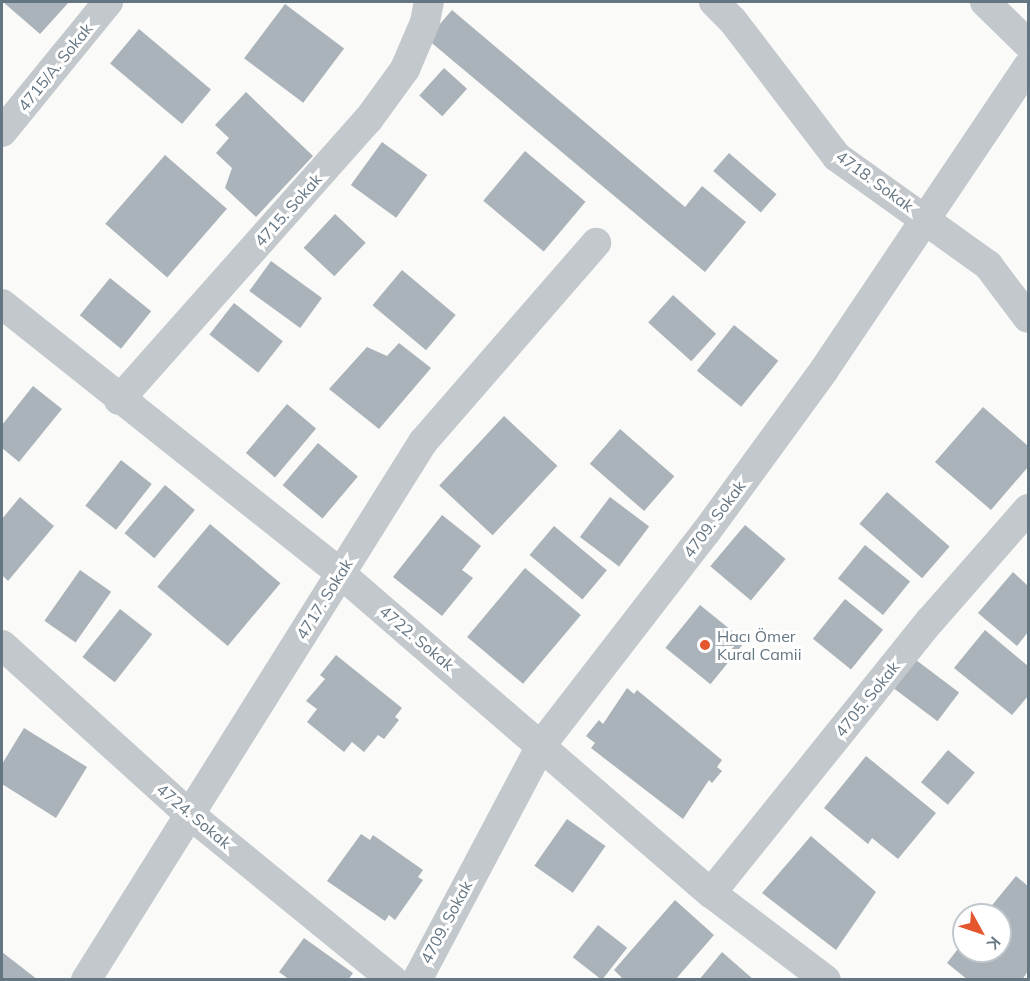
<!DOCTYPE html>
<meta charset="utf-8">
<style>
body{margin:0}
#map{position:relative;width:1030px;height:981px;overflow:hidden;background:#fafaf8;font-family:Mulish,sans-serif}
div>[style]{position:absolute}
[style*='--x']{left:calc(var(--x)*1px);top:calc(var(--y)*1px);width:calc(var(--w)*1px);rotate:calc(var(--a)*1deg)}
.building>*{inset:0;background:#aab3b9;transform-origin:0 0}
.minor>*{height:30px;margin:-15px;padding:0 15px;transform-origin:15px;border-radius:15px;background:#c3c8cc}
.dots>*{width:16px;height:16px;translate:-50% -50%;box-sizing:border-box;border:3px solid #fff;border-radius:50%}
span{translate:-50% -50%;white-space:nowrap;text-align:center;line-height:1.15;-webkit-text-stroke:6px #fff;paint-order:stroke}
.street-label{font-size:16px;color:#657683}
.poi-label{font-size:16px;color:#657683}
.left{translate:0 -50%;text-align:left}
.frame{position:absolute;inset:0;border:3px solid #657683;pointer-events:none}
.north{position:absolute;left:952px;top:903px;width:60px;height:60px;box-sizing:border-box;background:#fff;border:2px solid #c1c8cd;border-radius:50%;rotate:130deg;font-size:16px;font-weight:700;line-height:24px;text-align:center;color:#657683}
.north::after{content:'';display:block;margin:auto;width:21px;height:27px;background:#e4572e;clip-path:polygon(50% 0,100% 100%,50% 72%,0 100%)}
</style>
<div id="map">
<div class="building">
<div style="clip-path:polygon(3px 2px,69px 2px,40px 34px)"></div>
<div style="left:285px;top:4px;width:74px;height:68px;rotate:37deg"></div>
<div style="clip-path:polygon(452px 10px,685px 207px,702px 186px,746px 222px,705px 272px,427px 39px)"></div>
<div style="left:139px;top:29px;width:94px;height:45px;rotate:40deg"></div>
<div style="left:444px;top:68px;width:31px;height:37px;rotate:42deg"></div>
<div style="clip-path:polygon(246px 92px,313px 156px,256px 217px,225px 188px,232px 168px,216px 153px,229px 138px,215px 125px)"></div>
<div style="left:382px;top:142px;width:56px;height:53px;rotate:36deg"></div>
<div style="left:525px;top:151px;width:79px;height:65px;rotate:40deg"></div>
<div style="left:729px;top:153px;width:63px;height:24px;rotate:41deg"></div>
<div style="left:165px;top:155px;width:82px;height:91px;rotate:41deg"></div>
<div style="left:335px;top:214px;width:42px;height:46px;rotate:43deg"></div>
<div style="left:271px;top:261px;width:63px;height:37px;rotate:36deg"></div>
<div style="left:402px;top:270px;width:70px;height:46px;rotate:40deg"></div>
<div style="left:110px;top:278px;width:53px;height:48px;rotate:39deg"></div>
<div style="left:673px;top:295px;width:58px;height:37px;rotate:42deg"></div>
<div style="left:234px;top:303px;width:62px;height:40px;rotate:38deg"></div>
<div style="left:734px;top:325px;width:57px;height:59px;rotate:39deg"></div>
<div style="clip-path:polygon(399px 343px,431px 368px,379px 429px,329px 389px,367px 347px,387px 356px)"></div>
<div style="clip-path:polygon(33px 386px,62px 409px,19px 462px,2px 448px,2px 425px)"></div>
<div style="left:287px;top:404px;width:38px;height:64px;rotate:40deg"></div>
<div style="clip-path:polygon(983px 407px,1028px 446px,1028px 467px,991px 510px,935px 462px)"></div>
<div style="left:504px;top:416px;width:73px;height:95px;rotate:43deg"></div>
<div style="left:620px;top:429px;width:72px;height:46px;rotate:41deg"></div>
<div style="left:318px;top:443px;width:52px;height:55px;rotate:40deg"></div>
<div style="left:121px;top:460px;width:39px;height:58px;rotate:38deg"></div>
<div style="left:165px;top:485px;width:39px;height:63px;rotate:40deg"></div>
<div style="left:887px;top:492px;width:83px;height:42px;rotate:41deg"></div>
<div style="clip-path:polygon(20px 497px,54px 526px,8px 581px,2px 575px,2px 519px)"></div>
<div style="left:610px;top:497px;width:49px;height:50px;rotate:37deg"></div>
<div style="clip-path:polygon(442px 515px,481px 546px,462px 570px,473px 578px,442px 616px,393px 577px)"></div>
<div style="left:210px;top:524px;width:92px;height:82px;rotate:40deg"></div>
<div style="left:745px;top:525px;width:53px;height:54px;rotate:40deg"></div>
<div style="left:554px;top:526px;width:69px;height:38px;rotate:40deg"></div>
<div style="left:865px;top:545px;width:58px;height:43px;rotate:39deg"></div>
<div style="left:525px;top:568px;width:73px;height:90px;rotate:40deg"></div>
<div style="left:80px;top:570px;width:38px;height:62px;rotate:35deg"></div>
<div style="clip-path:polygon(1013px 572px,1028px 586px,1028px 632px,1017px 646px,978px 613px)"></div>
<div style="left:845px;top:599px;width:49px;height:51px;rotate:39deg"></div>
<div style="left:700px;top:605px;width:58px;height:55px;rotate:39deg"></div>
<div style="left:120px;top:609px;width:41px;height:61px;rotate:38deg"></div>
<div style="clip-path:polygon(985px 630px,1028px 666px,1028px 696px,1012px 715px,954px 668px)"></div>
<div style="clip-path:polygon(336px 655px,402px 708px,395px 717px,399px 720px,384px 739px,378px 735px,364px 752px,352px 742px,344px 752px,307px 722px,317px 709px,306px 701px,325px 679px,320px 675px)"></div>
<div style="left:916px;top:660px;width:54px;height:36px;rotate:37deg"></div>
<div style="clip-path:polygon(627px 688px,634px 694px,637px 690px,722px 760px,717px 767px,722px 771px,712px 783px,709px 780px,683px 819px,591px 748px,595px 743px,586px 736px,599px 720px,603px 724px)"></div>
<div style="clip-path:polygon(24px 728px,87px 767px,56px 818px,2px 784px,2px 764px)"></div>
<div style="left:948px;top:750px;width:35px;height:42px;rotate:40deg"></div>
<div style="clip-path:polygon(866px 756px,936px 813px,898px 859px,872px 838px,868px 844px,824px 808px)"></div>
<div style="left:567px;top:819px;width:47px;height:57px;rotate:35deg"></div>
<div style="clip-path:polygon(361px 834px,370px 840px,373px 835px,423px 870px,418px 877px,423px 880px,395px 920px,389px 915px,385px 921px,327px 881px)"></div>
<div style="clip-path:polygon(811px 836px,876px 892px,836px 950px,762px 893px)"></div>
<div style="clip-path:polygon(1016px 876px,1028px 886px,1028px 971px,1022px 980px,968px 980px,947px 963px,964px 941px,964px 951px,1000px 951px,1000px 915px,984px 915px)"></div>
<div style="clip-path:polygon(675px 900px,714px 935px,675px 980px,624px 980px,614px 970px)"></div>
<div style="left:598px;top:925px;width:37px;height:41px;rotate:38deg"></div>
<div style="clip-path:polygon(304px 938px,353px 973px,348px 980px,290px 980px,279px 972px)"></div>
<div style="clip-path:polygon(2px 952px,38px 980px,2px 980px)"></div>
<div style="clip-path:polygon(722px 952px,754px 980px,699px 980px)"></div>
</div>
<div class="minor">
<div style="--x:714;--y:2;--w:27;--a:45"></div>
<div style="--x:733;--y:21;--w:171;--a:52.6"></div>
<div style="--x:837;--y:157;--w:186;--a:35.6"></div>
<div style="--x:988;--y:265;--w:66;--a:53"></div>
<div style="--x:985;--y:2;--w:60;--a:44.3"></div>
<div style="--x:2;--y:132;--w:168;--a:-50.8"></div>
<div style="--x:2;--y:304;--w:433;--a:38.5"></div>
<div style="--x:341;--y:574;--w:489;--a:40.8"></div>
<div style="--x:711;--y:893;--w:144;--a:37.1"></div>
<div style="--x:119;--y:400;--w:375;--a:-48.4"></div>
<div style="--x:368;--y:120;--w:63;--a:-54"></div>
<div style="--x:405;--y:69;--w:51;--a:-66.9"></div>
<div style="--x:425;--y:22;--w:20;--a:-79"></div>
<div style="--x:2;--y:645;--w:251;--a:42.1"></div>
<div style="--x:188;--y:813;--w:264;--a:39.2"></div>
<div style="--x:711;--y:893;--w:349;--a:-51.2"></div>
<div style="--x:930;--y:621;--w:149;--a:-48.8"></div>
<div style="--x:86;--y:980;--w:635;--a:-57.94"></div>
<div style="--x:423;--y:442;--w:264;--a:-49"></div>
<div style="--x:417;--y:980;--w:267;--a:-62.1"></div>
<div style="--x:542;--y:744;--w:268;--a:-52.3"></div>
<div style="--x:706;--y:532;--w:200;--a:-53.9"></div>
<div style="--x:824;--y:370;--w:366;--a:-56.1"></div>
</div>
<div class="dots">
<div style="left:705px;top:645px;background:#e4572e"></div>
</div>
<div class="street-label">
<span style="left:55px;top:67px;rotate:-51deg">4715/A. Sokak</span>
<span style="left:875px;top:181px;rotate:36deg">4718. Sokak</span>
<span style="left:288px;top:210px;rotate:-48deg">4715. Sokak</span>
<span style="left:714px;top:519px;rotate:-53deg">4709. Sokak</span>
<span style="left:324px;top:599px;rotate:-58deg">4717. Sokak</span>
<span style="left:417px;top:638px;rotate:40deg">4722. Sokak</span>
<span style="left:867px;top:699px;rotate:-51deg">4705. Sokak</span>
<span style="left:194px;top:816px;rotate:40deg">4724. Sokak</span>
<span style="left:446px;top:922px;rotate:-62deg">4709. Sokak</span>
</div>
<div class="poi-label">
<span class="left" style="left:717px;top:645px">Hacı Ömer<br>Kural Camii</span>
</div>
<div class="frame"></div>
<div class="north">K</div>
</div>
